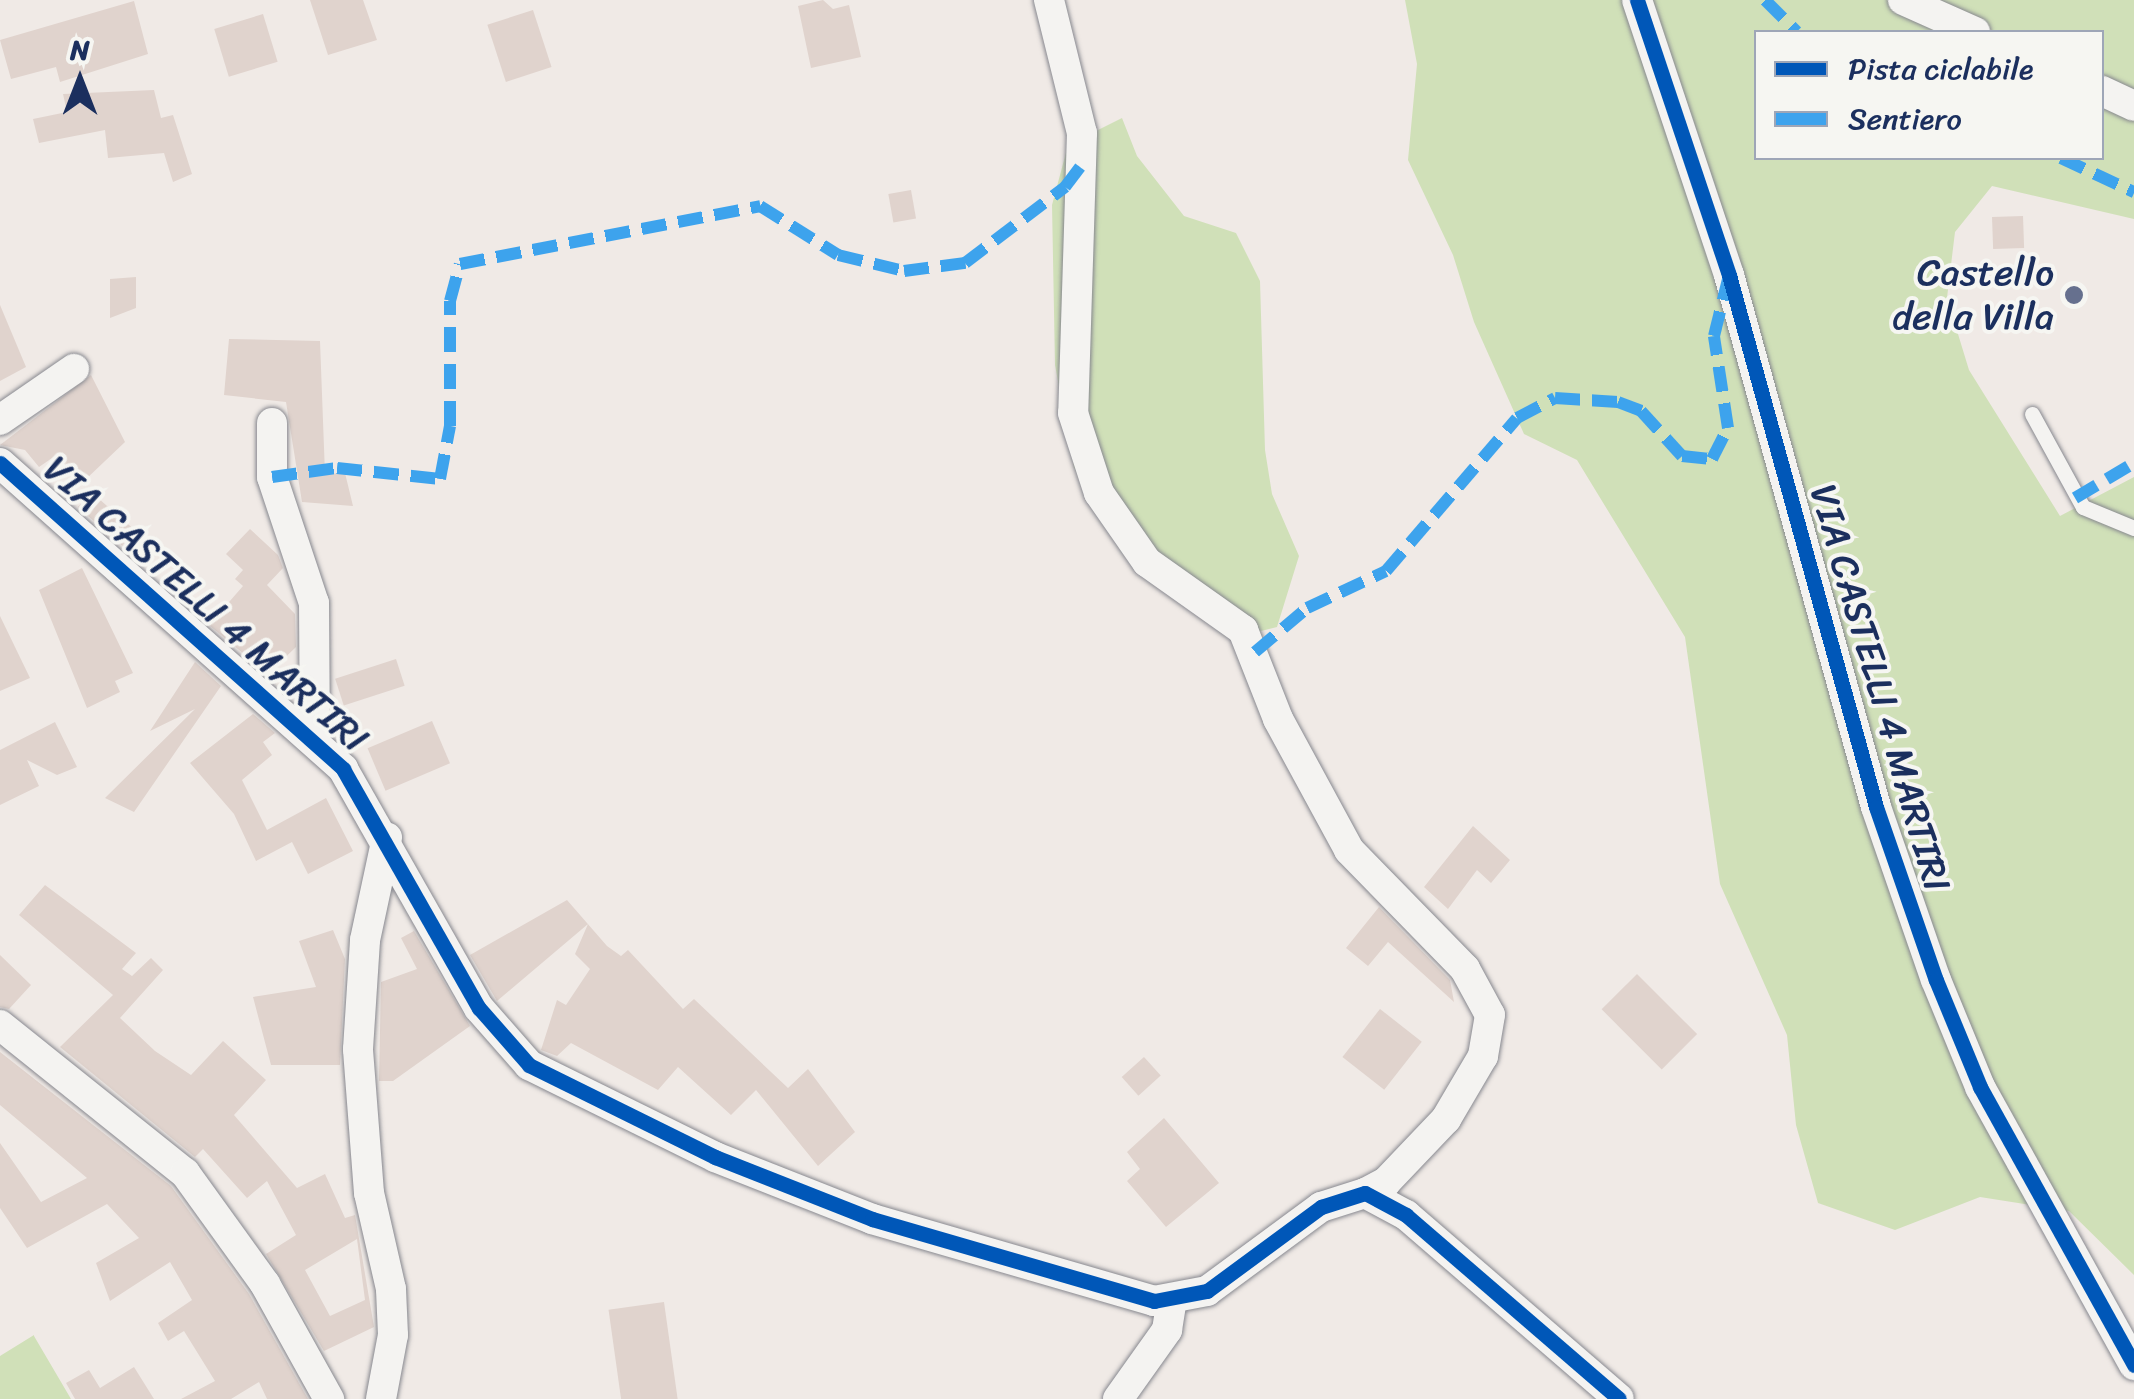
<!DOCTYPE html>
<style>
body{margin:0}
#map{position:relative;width:2134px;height:1399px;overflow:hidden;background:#f0eae6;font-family:Sriracha,sans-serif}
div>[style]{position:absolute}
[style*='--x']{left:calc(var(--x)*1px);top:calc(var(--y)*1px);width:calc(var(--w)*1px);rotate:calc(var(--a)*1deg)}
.green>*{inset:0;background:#d0e0b8}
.building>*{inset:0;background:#e0d3cd;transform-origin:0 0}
.roads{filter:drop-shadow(0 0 2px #87888f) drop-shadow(0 0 2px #87888f)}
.service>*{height:15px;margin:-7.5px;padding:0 7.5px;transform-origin:7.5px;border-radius:7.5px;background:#f4f3f1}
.minor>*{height:30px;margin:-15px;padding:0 15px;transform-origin:15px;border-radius:15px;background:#f4f3f1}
.quiet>*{height:12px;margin-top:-6px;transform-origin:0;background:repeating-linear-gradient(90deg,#3da3ed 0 25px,transparent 0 37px)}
.cycleway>*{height:15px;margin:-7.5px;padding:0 7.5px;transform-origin:7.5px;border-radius:7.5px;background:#0057b8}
.dots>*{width:28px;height:28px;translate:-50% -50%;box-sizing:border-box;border:5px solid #f6f6f2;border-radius:50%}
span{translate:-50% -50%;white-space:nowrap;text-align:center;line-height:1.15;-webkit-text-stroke:8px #f6f6f2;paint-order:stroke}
.poi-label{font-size:38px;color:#1b2f5e}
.right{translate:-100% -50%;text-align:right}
.street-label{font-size:38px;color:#1b2f5e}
.legend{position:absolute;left:1754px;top:30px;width:350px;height:130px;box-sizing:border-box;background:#f6f6f2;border:2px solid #9ea6b7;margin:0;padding:12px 18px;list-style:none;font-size:30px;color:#1b2f5e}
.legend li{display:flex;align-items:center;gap:20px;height:50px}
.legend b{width:50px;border:2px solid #9ea6b7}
.north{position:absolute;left:30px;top:30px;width:100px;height:100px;-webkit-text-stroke:8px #f6f6f2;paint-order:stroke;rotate:0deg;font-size:28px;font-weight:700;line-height:40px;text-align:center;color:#1b2f5e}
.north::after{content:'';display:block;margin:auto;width:35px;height:45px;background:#1b2f5e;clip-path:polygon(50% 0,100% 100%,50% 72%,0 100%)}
</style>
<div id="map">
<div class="green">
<div style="clip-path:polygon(evenodd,1405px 0,2134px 0,2134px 219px,1992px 186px,1955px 232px,1947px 298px,1969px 370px,2060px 516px,2134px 477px,2134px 1275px,2069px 1211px,1980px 1197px,1895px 1230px,1818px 1203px,1796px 1125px,1787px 1035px,1720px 884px,1685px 637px,1577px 460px,1524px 434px,1474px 322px,1453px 255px,1408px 160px,1417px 64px,1405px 0,1756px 32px,2102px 32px,2102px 158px,1756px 158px,1756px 32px)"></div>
<div style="clip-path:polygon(1122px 118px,1137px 156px,1184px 216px,1236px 233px,1260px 281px,1265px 450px,1272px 494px,1299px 556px,1277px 627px,1241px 636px,1090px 504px,1074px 467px,1055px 365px,1052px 205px,1068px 145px)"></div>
<div style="clip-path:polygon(34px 1335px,34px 1336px,71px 1399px,0 1399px,0 1356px)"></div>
</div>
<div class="building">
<div style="clip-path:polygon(310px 0,363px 0,377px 40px,328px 55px)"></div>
<div style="clip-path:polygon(823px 0,833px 9px,849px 5px,861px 57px,811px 68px,798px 6px)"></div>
<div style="clip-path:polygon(134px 1px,148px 54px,60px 82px,56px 67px,11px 79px,0 40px)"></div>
<div style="left:533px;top:10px;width:60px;height:48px;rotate:72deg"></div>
<div style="left:263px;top:14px;width:50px;height:51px;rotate:73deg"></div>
<div style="clip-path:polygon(154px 90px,161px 118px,173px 115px,192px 174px,173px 182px,164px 153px,108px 158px,105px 130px,39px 143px,33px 119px,67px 112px,63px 94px)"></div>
<div style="left:911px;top:190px;width:29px;height:23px;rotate:80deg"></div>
<div style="left:2023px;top:216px;width:32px;height:31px;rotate:88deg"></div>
<div style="clip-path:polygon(136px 277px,136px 308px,110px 318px,110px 279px)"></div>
<div style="clip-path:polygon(0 305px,26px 367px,0 381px)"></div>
<div style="clip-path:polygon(229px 339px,320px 341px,325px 474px,345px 473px,353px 506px,302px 502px,286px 402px,224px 395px)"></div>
<div style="clip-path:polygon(91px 375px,125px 442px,84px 481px,55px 456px,39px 467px,25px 450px,0 445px)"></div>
<div style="left:91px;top:492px;width:68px;height:20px;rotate:41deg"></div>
<div style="clip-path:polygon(250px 529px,278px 555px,283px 568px,267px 585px,295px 614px,296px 647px,268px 674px,209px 625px,243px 586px,235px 579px,243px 570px,226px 554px)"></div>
<div style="clip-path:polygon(82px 568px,133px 673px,115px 681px,120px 692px,87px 708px,39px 590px)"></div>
<div style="clip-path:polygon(0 616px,30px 678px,0 691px)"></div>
<div style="left:396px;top:659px;width:28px;height:64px;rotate:72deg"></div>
<div style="clip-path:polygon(195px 662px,221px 686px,134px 812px,105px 798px,195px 709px,150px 731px)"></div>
<div style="clip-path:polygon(253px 714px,275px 733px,263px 742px,272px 755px,242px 780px,267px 830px,326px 798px,353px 851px,308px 874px,292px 842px,256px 861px,234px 814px,190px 763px)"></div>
<div style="left:432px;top:721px;width:46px;height:70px;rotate:67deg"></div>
<div style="clip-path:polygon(55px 722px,77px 767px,57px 775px,27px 760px,39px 786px,0 805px,0 750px)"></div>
<div style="clip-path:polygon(1473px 826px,1510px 860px,1491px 883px,1477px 870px,1448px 909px,1424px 887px)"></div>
<div style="clip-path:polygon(evenodd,45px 885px,136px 953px,122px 969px,132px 976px,151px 958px,163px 970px,120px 1018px,155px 1051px,191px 1075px,223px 1041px,266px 1080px,234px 1115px,297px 1188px,325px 1174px,345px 1218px,355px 1215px,374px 1327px,324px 1351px,266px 1254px,296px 1235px,267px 1181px,247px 1198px,203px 1149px,195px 1157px,60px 1047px,113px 995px,19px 915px,45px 885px,357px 1239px,365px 1300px,330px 1316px,305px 1270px,357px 1239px)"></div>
<div style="clip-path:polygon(567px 900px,607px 946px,621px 956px,628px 950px,683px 1009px,694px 999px,788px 1088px,808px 1069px,855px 1132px,818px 1166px,756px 1090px,731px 1115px,678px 1067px,658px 1090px,571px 1043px,557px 1056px,541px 1050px,557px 1000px,566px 1005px,590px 969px,575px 954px,588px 924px,497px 1001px,470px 955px)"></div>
<div style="clip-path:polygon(1379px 907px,1450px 980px,1454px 1002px,1388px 942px,1368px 966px,1346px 948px)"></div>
<div style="clip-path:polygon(333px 930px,345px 959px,340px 1065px,271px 1065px,253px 997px,316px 987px,299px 941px)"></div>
<div style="clip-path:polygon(414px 931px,470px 1026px,393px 1081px,379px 1081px,381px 982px,417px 969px,401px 938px)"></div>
<div style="clip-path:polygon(0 955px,31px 985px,9px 1009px,0 1007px)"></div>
<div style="left:1637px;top:974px;width:85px;height:50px;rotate:45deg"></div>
<div style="left:1380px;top:1009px;width:53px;height:61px;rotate:38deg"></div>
<div style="clip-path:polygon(0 1052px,171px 1186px,249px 1294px,308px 1399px,267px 1399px,259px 1382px,231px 1399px,181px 1399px,215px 1381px,184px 1331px,168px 1341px,158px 1323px,192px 1300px,170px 1262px,110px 1301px,96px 1263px,139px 1238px,107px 1204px,27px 1248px,0 1208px,0 1143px,41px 1202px,87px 1178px,0 1105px)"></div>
<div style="left:1144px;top:1057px;width:25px;height:30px;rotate:48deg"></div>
<div style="clip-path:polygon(1164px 1118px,1219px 1183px,1166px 1227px,1127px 1181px,1140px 1169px,1127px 1152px)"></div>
<div style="left:664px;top:1302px;width:98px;height:56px;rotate:82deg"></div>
<div style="clip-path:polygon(134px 1367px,154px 1399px,75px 1399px,66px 1383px,89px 1370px,100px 1388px)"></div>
</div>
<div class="roads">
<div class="service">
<div style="--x:2032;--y:414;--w:106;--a:61.3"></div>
<div style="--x:2083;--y:507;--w:55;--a:22.4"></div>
</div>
<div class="minor">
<div style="--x:1049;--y:0;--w:137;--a:76.1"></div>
<div style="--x:1082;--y:133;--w:280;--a:91.8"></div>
<div style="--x:1073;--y:413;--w:84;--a:72"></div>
<div style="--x:1099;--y:493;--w:84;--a:55.2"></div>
<div style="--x:1147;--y:562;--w:118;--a:35.3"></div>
<div style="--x:1243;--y:630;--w:96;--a:68.5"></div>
<div style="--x:1278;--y:719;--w:149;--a:61.5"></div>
<div style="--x:1349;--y:850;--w:166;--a:45.7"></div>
<div style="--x:1465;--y:969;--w:52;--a:61.5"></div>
<div style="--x:1490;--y:1015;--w:42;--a:99.7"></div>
<div style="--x:1483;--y:1056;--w:73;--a:120.4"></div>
<div style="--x:1446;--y:1119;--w:87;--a:133.6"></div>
<div style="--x:1386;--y:1182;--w:24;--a:152"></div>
<div style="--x:1637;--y:0;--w:290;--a:71.5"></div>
<div style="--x:1729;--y:275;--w:552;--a:74.55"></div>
<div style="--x:1876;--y:807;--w:183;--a:70.9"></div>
<div style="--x:1936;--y:980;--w:116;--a:67.6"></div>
<div style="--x:1980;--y:1087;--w:318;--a:61"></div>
<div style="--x:1903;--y:0;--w:79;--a:24"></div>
<div style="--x:2102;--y:91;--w:35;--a:25"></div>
<div style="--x:0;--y:420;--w:90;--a:-34.6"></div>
<div style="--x:272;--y:423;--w:54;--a:90"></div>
<div style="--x:272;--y:477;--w:133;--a:71.6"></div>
<div style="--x:314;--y:603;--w:138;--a:89.6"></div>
<div style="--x:0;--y:463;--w:460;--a:41.7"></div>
<div style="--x:343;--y:769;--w:275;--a:60.4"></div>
<div style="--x:479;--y:1008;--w:76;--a:48.7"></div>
<div style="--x:529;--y:1065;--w:208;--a:26.3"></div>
<div style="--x:715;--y:1157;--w:169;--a:21.5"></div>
<div style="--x:872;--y:1219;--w:294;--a:16.2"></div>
<div style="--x:1154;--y:1301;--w:54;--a:-10.7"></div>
<div style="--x:1207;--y:1291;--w:142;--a:-36.4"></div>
<div style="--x:1321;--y:1207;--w:46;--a:-17.7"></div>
<div style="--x:1365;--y:1193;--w:47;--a:28.2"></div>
<div style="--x:1406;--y:1215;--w:281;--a:40.8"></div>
<div style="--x:0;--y:1025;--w:237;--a:38.7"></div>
<div style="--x:185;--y:1173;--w:137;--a:54.2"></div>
<div style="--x:265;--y:1284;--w:132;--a:60.9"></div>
<div style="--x:381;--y:1399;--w:65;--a:-79.4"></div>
<div style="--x:393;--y:1335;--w:46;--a:-92.5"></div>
<div style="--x:391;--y:1289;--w:98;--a:-102.9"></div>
<div style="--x:369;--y:1193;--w:144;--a:-94.4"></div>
<div style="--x:358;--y:1049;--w:109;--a:-86.3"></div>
<div style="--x:365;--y:940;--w:105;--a:-77.9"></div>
<div style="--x:1118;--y:1399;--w:85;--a:-54.6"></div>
<div style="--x:1167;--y:1330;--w:31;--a:-81"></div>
</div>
</div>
<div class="quiet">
<div style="--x:1765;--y:0;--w:45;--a:45"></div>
<div style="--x:2061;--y:158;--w:81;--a:25"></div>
<div style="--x:272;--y:477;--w:66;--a:-7.9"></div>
<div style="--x:337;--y:468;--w:104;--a:6.1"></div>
<div style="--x:440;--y:479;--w:54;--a:-79.3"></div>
<div style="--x:450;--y:426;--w:125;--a:-90"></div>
<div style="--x:450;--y:301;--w:38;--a:-75"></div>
<div style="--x:460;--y:264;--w:306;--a:-10.9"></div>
<div style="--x:760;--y:206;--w:92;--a:32.1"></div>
<div style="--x:838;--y:255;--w:68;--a:13.6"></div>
<div style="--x:904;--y:271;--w:62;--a:-7.5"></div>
<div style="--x:965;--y:263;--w:126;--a:-37.2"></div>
<div style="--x:1065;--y:187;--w:30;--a:-53"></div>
<div style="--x:2075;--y:498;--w:69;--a:-30.7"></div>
<div style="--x:1255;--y:652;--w:68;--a:-40.2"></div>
<div style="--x:1307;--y:608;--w:87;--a:-25.1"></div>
<div style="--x:1386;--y:571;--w:201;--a:-49.4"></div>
<div style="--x:1517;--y:418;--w:43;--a:-27.8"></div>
<div style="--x:1555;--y:398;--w:63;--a:3.6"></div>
<div style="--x:1618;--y:402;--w:25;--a:21"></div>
<div style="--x:1641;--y:411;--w:61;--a:47.7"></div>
<div style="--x:1682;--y:456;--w:30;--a:6"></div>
<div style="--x:1712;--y:459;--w:35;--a:-63"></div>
<div style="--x:1728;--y:428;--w:93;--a:-98.7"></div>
<div style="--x:1714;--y:336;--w:63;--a:-76.2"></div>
</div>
<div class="cycleway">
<div style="--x:1637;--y:0;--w:290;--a:71.5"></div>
<div style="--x:1729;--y:275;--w:552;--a:74.55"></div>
<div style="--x:1876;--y:807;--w:183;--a:70.9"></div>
<div style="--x:1936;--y:980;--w:116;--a:67.6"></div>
<div style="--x:1980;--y:1087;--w:318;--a:61"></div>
<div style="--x:0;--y:463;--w:460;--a:41.7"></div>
<div style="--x:343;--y:769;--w:275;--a:60.4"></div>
<div style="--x:479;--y:1008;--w:76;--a:48.7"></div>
<div style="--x:529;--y:1065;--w:208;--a:26.3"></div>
<div style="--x:715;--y:1157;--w:169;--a:21.5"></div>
<div style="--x:872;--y:1219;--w:294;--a:16.2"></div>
<div style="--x:1154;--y:1301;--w:54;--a:-10.7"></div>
<div style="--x:1207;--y:1291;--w:142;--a:-36.4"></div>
<div style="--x:1321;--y:1207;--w:46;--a:-17.7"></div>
<div style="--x:1365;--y:1193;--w:47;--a:28.2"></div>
<div style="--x:1406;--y:1215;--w:281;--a:40.8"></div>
</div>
<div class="dots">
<div style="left:2074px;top:295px;background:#66708e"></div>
</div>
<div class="poi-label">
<span class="right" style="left:2054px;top:295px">Castello<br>della Villa</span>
</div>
<div class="street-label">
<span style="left:206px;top:604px;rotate:42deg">VIA CASTELLI 4 MARTIRI</span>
<span style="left:1880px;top:688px;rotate:74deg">VIA CASTELLI 4 MARTIRI</span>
</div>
<ul class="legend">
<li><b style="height:12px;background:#0057b8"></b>Pista ciclabile</li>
<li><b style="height:12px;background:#3da3ed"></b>Sentiero</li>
</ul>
<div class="north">N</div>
</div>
